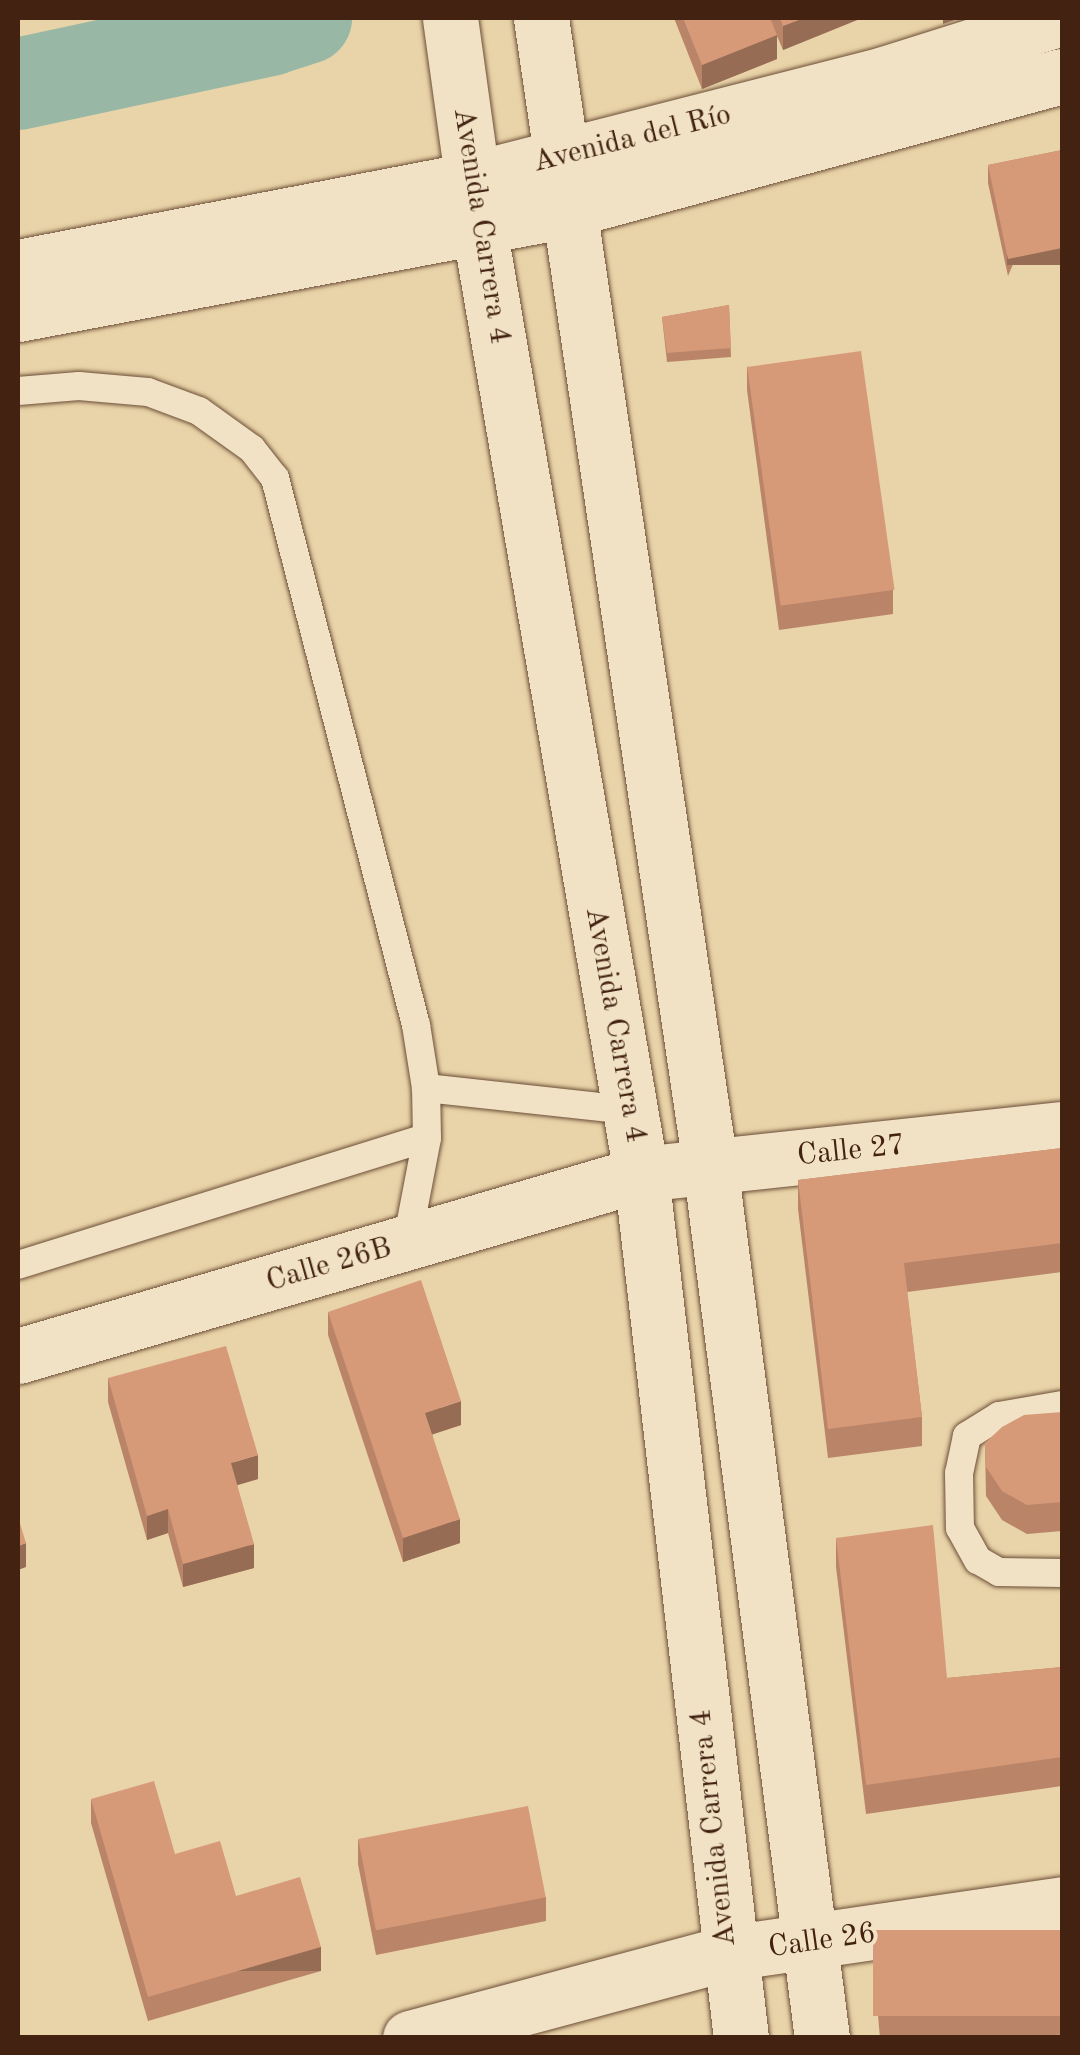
<!DOCTYPE html>
<meta charset="utf-8">
<style>
body{margin:0}
#map{position:relative;width:1080px;height:2055px;overflow:hidden;background:#e9d3a8;font-family:"Old Standard TT",serif}
div>[style]{position:absolute}
[style*='--x']{left:calc(var(--x)*1px);top:calc(var(--y)*1px);width:calc(var(--w)*1px);rotate:calc(var(--a)*1deg)}
.river>*{height:92px;margin:-46px;padding:0 46px;transform-origin:46px;border-radius:46px;background:#98b8a5}
.roads{filter:drop-shadow(0 0 2px #6c4e37) drop-shadow(0 0 2px #6c4e37)}
.lane>*{height:28px;margin:-14px;padding:0 14px;transform-origin:14px;border-radius:14px;background:#f1e2c6}
.street>*{height:55px;margin:-27.5px;padding:0 27.5px;transform-origin:27.5px;border-radius:27.5px;background:#f1e2c6}
.secondary>*{height:55px;margin:-27.5px;padding:0 27.5px;transform-origin:27.5px;border-radius:27.5px;background:#f1e2c6}
.wall>*{inset:0;background:#b98468}
.shaded-wall>*{inset:0;background:#966c55;transform-origin:0 0}
.building>*{inset:0;background:#d79a79;transform-origin:0 0}
span{translate:-50% -50%;white-space:nowrap;text-align:center;line-height:1.15;-webkit-text-stroke:8px #f1e2c6;paint-order:stroke}
.street-label{font-size:30px;color:#432211}
.frame{position:absolute;inset:0;border:20px solid #432211;pointer-events:none}
</style>
<div id="map">
<div class="river">
<div style="--x:18;--y:84;--w:257;--a:-12.1"></div>
<div style="--x:269;--y:30;--w:39;--a:-18"></div>
</div>
<div class="roads">
<div class="lane">
<div style="--x:18;--y:391;--w:61;--a:-4.7"></div>
<div style="--x:79;--y:386;--w:69;--a:5"></div>
<div style="--x:148;--y:392;--w:54;--a:20.4"></div>
<div style="--x:199;--y:411;--w:65;--a:35.6"></div>
<div style="--x:252;--y:449;--w:37;--a:52"></div>
<div style="--x:275;--y:478;--w:565;--a:75.55"></div>
<div style="--x:416;--y:1025;--w:64;--a:81"></div>
<div style="--x:426;--y:1088;--w:204;--a:6.2"></div>
<div style="--x:407;--y:1242;--w:106;--a:-79.1"></div>
<div style="--x:18;--y:1265;--w:428;--a:-17.3"></div>
<div style="--x:427;--y:1138;--w:50;--a:-91.1"></div>
<div style="--x:1062;--y:1405;--w:64;--a:170.1"></div>
<div style="--x:999;--y:1416;--w:38;--a:148"></div>
<div style="--x:967;--y:1436;--w:38;--a:102"></div>
<div style="--x:959;--y:1473;--w:55;--a:89"></div>
<div style="--x:960;--y:1528;--w:37;--a:61"></div>
<div style="--x:978;--y:1560;--w:24;--a:30"></div>
<div style="--x:999;--y:1572;--w:63;--a:0.9"></div>
</div>
<div class="street">
<div style="--x:18;--y:1356;--w:649;--a:-16.28"></div>
<div style="--x:641;--y:1174;--w:423;--a:-6.1"></div>
<div style="--x:410;--y:2038;--w:329;--a:-15"></div>
<div style="--x:728;--y:1953;--w:338;--a:-8.3"></div>
</div>
<div class="secondary">
<div style="--x:450;--y:18;--w:211;--a:82.1"></div>
<div style="--x:479;--y:227;--w:961;--a:80.29"></div>
<div style="--x:641;--y:1174;--w:870;--a:83.4"></div>
<div style="--x:541;--y:18;--w:1159;--a:81.62"></div>
<div style="--x:710;--y:1165;--w:880;--a:82.69"></div>
<div style="--x:18;--y:267;--w:463;--a:-10.9"></div>
<div style="--x:473;--y:179;--w:424;--a:-14.3"></div>
<div style="--x:884;--y:74;--w:187;--a:-17.5"></div>
<div style="--x:18;--y:314;--w:560;--a:-10.71"></div>
<div style="--x:568;--y:210;--w:512;--a:-15.18"></div>
</div>
</div>
<div class="wall">
<div style="clip-path:polygon(674px 18px,862px 18px,783px 50px,777px 36px,777px 59px,702px 89px)"></div>
<div style="clip-path:polygon(1062px 150px,1008px 276px,988px 183px,988px 165px)"></div>
<div style="clip-path:polygon(729px 305px,731px 357px,667px 362px,662px 317px)"></div>
<div style="clip-path:polygon(747px 366px,893px 590px,893px 614px,779px 630px,747px 390px)"></div>
<div style="clip-path:polygon(1062px 1148px,1062px 1272px,907px 1292px,922px 1417px,922px 1446px,828px 1458px,798px 1209px,798px 1180px)"></div>
<div style="clip-path:polygon(328px 1312px,461px 1425px,432px 1434px,460px 1543px,403px 1562px,328px 1335px)"></div>
<div style="clip-path:polygon(108px 1378px,258px 1479px,237px 1485px,254px 1568px,183px 1587px,168px 1533px,147px 1540px,108px 1402px)"></div>
<div style="clip-path:polygon(1062px 1412px,1062px 1531px,1027px 1534px,1002px 1520px,986px 1496px,985px 1443px)"></div>
<div style="clip-path:polygon(836px 1538px,947px 1678px,1062px 1667px,1062px 1786px,866px 1814px,836px 1567px)"></div>
<div style="clip-path:polygon(91px 1799px,175px 1854px,236px 1896px,321px 1971px,148px 2021px,91px 1823px)"></div>
<div style="clip-path:polygon(358px 1840px,546px 1897px,546px 1921px,376px 1955px,358px 1864px)"></div>
<div style="clip-path:polygon(1062px 1930px,1062px 2038px,880px 2038px,874px 1970px,874px 1947px)"></div>
</div>
<div class="shaded-wall">
<div style="clip-path:polygon(804px 18px,862px 18px,783px 50px,783px 26px)"></div>
<div style="clip-path:polygon(943px 18px,961px 18px,943px 24px)"></div>
<div style="clip-path:polygon(777px 35px,777px 59px,702px 89px,702px 65px)"></div>
<div style="left:1062px;top:248px;width:17px;height:55px;rotate:90deg"></div>
<div style="clip-path:polygon(461px 1401px,461px 1425px,425px 1437px,425px 1413px)"></div>
<div style="clip-path:polygon(258px 1455px,258px 1479px,231px 1487px,231px 1463px)"></div>
<div style="clip-path:polygon(168px 1509px,168px 1533px,147px 1540px,147px 1516px)"></div>
<div style="clip-path:polygon(460px 1519px,460px 1543px,403px 1562px,403px 1538px)"></div>
<div style="clip-path:polygon(26px 1543px,26px 1567px,18px 1570px,18px 1546px)"></div>
<div style="clip-path:polygon(254px 1544px,254px 1568px,183px 1587px,183px 1564px)"></div>
<div style="left:321px;top:1947px;width:24px;height:180px;rotate:90deg"></div>
</div>
<div class="building">
<div style="clip-path:polygon(683px 18px,770px 18px,777px 35px,702px 65px)"></div>
<div style="clip-path:polygon(780px 18px,804px 18px,783px 26px)"></div>
<div style="clip-path:polygon(1062px 150px,1062px 248px,1008px 259px,988px 165px)"></div>
<div style="clip-path:polygon(729px 305px,731px 348px,667px 353px,662px 317px)"></div>
<div style="left:861px;top:351px;width:241px;height:115px;rotate:82deg"></div>
<div style="clip-path:polygon(1062px 1148px,1062px 1243px,904px 1263px,922px 1417px,828px 1429px,798px 1180px)"></div>
<div style="clip-path:polygon(421px 1280px,461px 1401px,425px 1413px,460px 1519px,403px 1538px,328px 1312px)"></div>
<div style="clip-path:polygon(226px 1346px,258px 1455px,231px 1463px,254px 1544px,183px 1564px,168px 1509px,147px 1516px,108px 1378px)"></div>
<div style="clip-path:polygon(1062px 1412px,1062px 1502px,1027px 1505px,1002px 1491px,986px 1467px,985px 1443px,1002px 1427px,1024px 1415px)"></div>
<div style="clip-path:polygon(18px 1517px,26px 1543px,18px 1546px)"></div>
<div style="clip-path:polygon(933px 1525px,947px 1678px,1062px 1667px,1062px 1757px,866px 1785px,836px 1538px)"></div>
<div style="clip-path:polygon(154px 1781px,175px 1854px,220px 1841px,236px 1896px,300px 1877px,321px 1947px,148px 1997px,91px 1799px)"></div>
<div style="left:528px;top:1806px;width:93px;height:173px;rotate:79deg"></div>
<div style="left:1062px;top:1930px;width:86px;height:189px;rotate:90deg"></div>
<div style="clip-path:polygon(1062px 2034px,1062px 2038px,1033px 2038px)"></div>
</div>
<div class="street-label">
<span style="left:632px;top:139px;rotate:-14deg">Avenida del Río</span>
<span style="left:481px;top:226px;rotate:81deg">Avenida Carrera 4</span>
<span style="left:615px;top:1025px;rotate:80deg">Avenida Carrera 4</span>
<span style="left:851px;top:1151px;rotate:-6deg">Calle 27</span>
<span style="left:329px;top:1265px;rotate:-16deg">Calle 26B</span>
<span style="left:714px;top:1828px;rotate:-96deg">Avenida Carrera 4</span>
<span style="left:822px;top:1941px;rotate:-8deg">Calle 26</span>
</div>
<div class="frame"></div>
</div>
